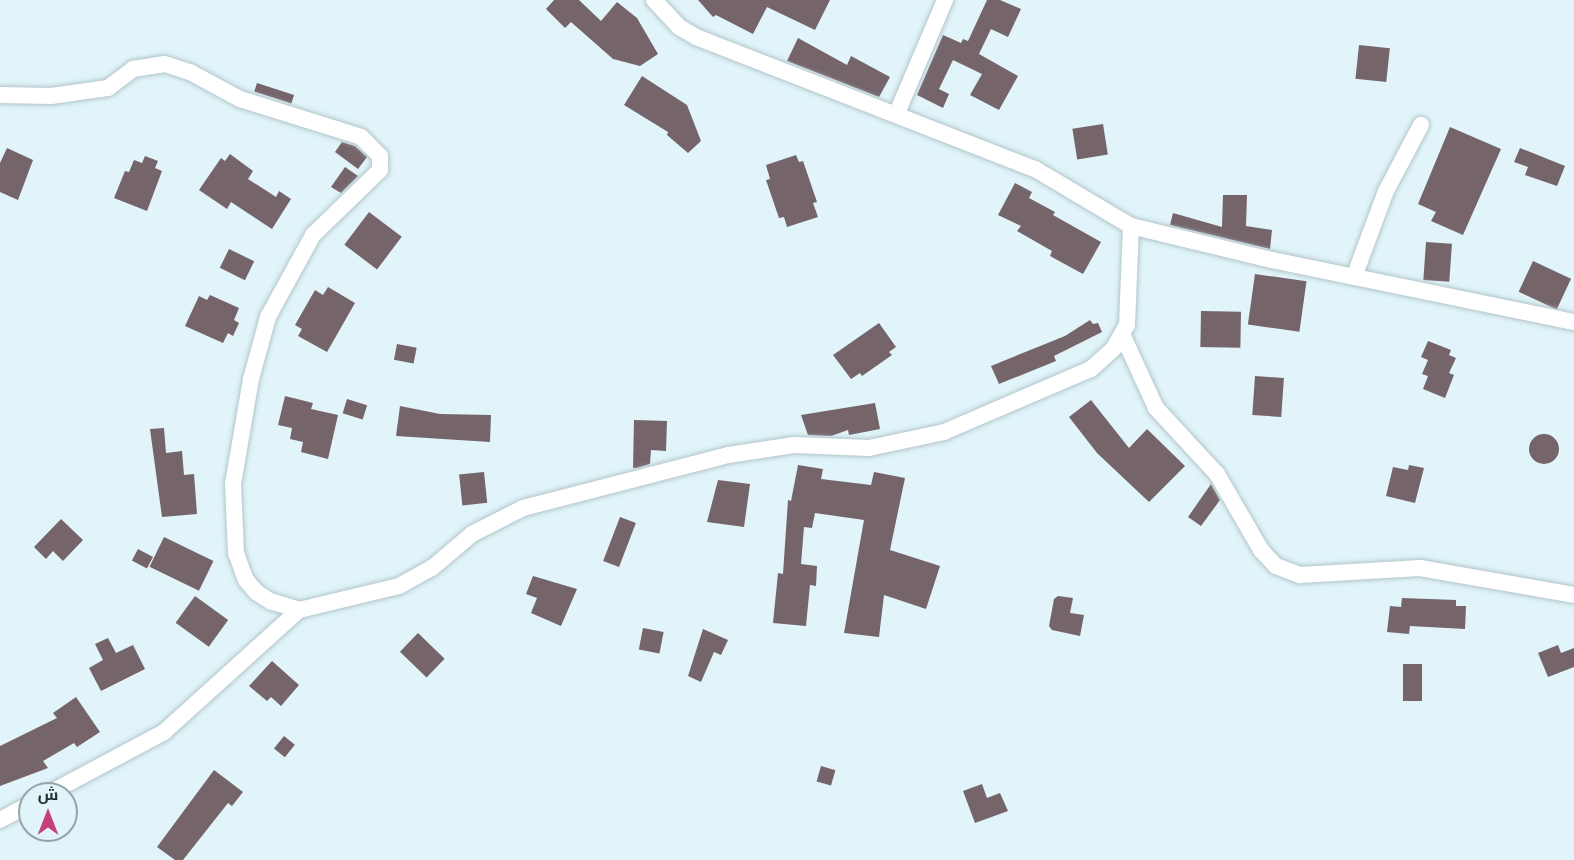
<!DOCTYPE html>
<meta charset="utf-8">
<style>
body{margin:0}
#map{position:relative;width:1574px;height:860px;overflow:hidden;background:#e0f4f9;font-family:"Sofia Sans Condensed",Cairo,sans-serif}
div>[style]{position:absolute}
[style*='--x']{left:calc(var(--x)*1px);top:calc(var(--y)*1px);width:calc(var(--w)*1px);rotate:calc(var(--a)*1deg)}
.building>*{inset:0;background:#75646a;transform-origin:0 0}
.round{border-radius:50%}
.roads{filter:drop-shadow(0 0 2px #b2c5ca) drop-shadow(0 0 2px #b2c5ca)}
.street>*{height:16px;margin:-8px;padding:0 8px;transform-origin:8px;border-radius:8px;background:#fff}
span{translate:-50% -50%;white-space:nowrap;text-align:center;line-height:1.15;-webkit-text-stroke:6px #e0f4f9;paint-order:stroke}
.north{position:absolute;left:18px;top:782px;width:60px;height:60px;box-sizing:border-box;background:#e0f4f9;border:2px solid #95a4a8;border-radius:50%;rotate:0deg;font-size:16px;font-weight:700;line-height:24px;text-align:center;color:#252d2e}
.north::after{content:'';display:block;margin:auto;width:21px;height:27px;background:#c63f7f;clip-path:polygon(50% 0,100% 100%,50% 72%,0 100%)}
</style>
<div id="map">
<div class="building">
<div style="clip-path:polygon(554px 0,579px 0,601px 21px,617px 2px,637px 18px,658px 54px,640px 66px,613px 59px,571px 22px,565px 28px,546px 9px)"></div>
<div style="clip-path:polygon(698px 0,830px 0,815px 30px,767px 7px,753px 34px,716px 15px,713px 17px)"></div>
<div style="clip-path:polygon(987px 0,1000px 0,1021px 9px,1008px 37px,991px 29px,979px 54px,1018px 76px,999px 110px,970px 95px,982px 74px,953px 60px,939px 89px,949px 94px,943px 108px,917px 95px,943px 35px,961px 43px,963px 39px,968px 41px)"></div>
<div style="clip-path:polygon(798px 38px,847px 65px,851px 56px,890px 77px,879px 97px,787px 61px)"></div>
<div style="left:1359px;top:45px;width:31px;height:34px;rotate:6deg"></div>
<div style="clip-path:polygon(642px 76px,687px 105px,701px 141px,688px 153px,667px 135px,668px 132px,624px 105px)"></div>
<div style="left:257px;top:83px;width:39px;height:9px;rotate:18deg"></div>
<div style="left:1103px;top:124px;width:31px;height:31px;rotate:81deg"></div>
<div style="clip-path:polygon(1450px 127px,1501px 149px,1463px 235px,1431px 221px,1436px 212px,1418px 204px)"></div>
<div style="clip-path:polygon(342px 142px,355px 146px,367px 157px,358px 169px,335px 152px)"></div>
<div style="clip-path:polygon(7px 148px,33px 160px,18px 200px,0 192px,0 163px)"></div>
<div style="clip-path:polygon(1520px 148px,1565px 166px,1557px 186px,1525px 175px,1528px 167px,1514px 162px)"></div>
<div style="clip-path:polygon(230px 154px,253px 171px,248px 179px,276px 197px,279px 191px,291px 199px,272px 229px,231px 202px,227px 209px,199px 190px,221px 158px,225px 161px)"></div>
<div style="clip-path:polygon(796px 155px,799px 162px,803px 161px,817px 202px,813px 203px,818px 217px,787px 227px,784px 217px,779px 218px,766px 180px,770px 179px,766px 165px)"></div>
<div style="clip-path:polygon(145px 156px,158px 161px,155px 168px,162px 171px,147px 211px,114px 198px,125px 171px,129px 172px,134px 160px,142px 163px)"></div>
<div style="clip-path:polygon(345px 167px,358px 176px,341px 193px,331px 187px)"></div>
<div style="clip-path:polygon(1015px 183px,1032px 192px,1029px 198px,1055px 212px,1053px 215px,1101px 242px,1083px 274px,1050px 256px,1052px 251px,1017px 231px,1021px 226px,998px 215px)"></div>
<div style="clip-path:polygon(1223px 195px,1247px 195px,1246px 226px,1272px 230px,1270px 249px,1170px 225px,1173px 213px,1222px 227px)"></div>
<div style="left:369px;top:212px;width:41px;height:41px;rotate:37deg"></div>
<div style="left:1426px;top:242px;width:26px;height:38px;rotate:4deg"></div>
<div style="left:229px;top:249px;width:28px;height:21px;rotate:26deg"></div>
<div style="left:1533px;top:261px;width:42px;height:34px;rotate:25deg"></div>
<div style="left:1255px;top:274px;width:52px;height:51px;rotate:8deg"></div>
<div style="clip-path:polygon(328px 287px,355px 303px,327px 352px,298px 336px,302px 329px,295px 325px,315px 290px,323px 295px)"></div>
<div style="clip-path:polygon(210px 295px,239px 308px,234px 320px,239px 323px,233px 336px,228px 333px,223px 343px,185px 326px,199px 296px,207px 300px)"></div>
<div style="left:1201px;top:311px;width:40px;height:36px;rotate:1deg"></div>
<div style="clip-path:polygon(1090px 320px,1093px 324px,1098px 323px,1102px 332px,1054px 356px,1056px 361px,999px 384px,991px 366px,1065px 336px)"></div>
<div style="clip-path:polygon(879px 323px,896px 347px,889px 352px,892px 355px,862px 376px,860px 373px,851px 379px,833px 355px)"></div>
<div style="clip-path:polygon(1428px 341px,1451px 350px,1449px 355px,1456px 358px,1449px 373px,1454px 375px,1445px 398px,1423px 389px,1428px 376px,1422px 374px,1428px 360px,1421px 357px)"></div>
<div style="left:397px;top:344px;width:20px;height:16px;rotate:11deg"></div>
<div style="left:1255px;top:376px;width:29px;height:39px;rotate:4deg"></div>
<div style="clip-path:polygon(285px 396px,313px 403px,311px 409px,338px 415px,328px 459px,301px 452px,303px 442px,290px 439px,292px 428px,278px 425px)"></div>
<div style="left:347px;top:399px;width:21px;height:15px;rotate:17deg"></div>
<div style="clip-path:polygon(1091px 400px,1129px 448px,1147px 429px,1185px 466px,1149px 502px,1097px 453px,1069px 417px)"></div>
<div style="clip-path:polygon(875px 403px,880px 429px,849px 435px,848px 430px,831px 436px,808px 435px,801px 415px)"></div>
<div style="clip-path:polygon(400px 406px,440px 414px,491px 415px,490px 442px,396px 436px)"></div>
<div style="clip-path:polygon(634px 420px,667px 421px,666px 451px,651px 450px,650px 464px,637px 468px,633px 468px)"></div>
<div style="clip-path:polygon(164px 428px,166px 453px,182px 451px,184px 475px,194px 474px,197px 514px,162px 517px,150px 429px)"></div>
<div class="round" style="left:1529px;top:434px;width:30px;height:30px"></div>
<div style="clip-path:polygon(798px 465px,823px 469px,821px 479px,871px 485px,874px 472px,905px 478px,890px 550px,940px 566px,926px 609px,884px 595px,879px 637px,844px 633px,864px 520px,815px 513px,812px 528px,804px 527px,801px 564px,817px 566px,816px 586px,810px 585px,806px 626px,773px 623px,778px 573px,783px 574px,788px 500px,791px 501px)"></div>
<div style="clip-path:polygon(1409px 465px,1424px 468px,1415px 503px,1386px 496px,1393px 467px,1408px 470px)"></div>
<div style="left:484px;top:472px;width:31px;height:25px;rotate:84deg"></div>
<div style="clip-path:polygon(718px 480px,750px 484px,744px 527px,707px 522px)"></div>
<div style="clip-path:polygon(1211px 484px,1220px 500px,1201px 526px,1188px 517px)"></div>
<div style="left:620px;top:517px;width:17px;height:47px;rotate:21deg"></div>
<div style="clip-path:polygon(61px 519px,83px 540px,63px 561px,53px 551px,46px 559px,34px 547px)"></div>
<div style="left:164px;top:537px;width:55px;height:33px;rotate:26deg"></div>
<div style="left:138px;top:549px;width:17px;height:13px;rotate:28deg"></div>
<div style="clip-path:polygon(533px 576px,577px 589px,561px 626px,531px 613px,537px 598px,526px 594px)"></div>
<div style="left:195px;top:596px;width:41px;height:33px;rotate:36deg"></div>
<div style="clip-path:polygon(1058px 596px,1073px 598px,1070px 613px,1084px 615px,1080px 636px,1052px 630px,1049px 626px,1054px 599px)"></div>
<div style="clip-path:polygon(1402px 598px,1456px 600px,1456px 606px,1466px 606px,1465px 629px,1410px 626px,1409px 634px,1387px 632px,1390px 606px,1401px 607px)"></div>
<div style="left:643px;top:628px;width:21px;height:22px;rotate:11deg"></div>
<div style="clip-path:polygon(703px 629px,728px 640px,721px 655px,714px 652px,701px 682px,688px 676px)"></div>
<div style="left:418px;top:633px;width:37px;height:26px;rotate:44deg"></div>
<div style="clip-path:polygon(108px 638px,116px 653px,133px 645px,145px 669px,101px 691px,89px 668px,103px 660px,95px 644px)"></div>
<div style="clip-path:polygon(1558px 645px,1561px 653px,1574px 648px,1574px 667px,1548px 677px,1538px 653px)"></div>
<div style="clip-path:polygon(272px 661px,299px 685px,281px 706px,271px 697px,267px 701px,249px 686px)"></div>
<div style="left:1422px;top:664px;width:37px;height:19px;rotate:90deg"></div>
<div style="clip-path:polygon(76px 697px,100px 732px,77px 747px,74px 743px,43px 761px,48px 768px,0 786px,0 746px,57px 718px,53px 713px)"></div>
<div style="left:284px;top:736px;width:14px;height:16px;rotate:39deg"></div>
<div style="left:821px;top:766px;width:15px;height:16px;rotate:16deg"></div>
<div style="clip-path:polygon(214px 770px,243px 792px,232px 806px,228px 803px,183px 860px,175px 860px,157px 847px)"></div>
<div style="clip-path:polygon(982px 784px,987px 798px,1000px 793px,1008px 811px,975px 823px,963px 791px)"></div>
</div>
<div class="roads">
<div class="street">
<div style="--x:654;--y:0;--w:37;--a:47"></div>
<div style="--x:679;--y:27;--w:20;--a:30"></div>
<div style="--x:696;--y:37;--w:364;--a:21.3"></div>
<div style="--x:1035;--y:169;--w:112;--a:30.7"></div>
<div style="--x:1131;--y:226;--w:145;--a:13.6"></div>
<div style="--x:1272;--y:260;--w:308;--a:11.6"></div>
<div style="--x:0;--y:95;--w:51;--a:1.1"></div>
<div style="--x:51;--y:96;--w:58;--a:-8"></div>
<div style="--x:108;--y:88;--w:31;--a:-37"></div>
<div style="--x:133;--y:69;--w:32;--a:-9"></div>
<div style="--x:165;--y:64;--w:26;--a:18"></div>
<div style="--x:190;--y:72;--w:57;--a:28.4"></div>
<div style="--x:240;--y:99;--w:127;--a:17.4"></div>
<div style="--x:361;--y:137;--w:27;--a:45"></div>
<div style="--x:380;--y:156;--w:14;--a:90"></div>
<div style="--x:380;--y:170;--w:93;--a:135.9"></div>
<div style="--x:313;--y:235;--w:94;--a:118.8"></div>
<div style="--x:268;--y:317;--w:64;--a:105.3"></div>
<div style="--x:251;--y:379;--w:107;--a:99.7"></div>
<div style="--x:233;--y:484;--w:69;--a:87.5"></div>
<div style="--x:236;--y:553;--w:29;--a:70"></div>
<div style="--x:246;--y:580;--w:16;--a:50"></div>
<div style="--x:256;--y:592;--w:17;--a:33"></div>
<div style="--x:270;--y:601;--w:30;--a:17"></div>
<div style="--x:897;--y:113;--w:123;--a:-67"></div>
<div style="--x:1354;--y:277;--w:92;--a:-69.6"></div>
<div style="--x:1386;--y:191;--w:75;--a:-62.1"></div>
<div style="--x:1122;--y:334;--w:81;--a:65.3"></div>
<div style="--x:1156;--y:408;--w:90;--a:47.3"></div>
<div style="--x:1217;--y:474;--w:88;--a:59.9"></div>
<div style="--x:1261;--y:550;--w:22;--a:47"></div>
<div style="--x:1276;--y:566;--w:26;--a:21"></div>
<div style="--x:1300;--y:575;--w:120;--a:-3.3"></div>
<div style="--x:1420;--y:568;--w:156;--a:9.9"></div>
<div style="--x:48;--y:794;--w:132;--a:-28.1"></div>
<div style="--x:164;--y:732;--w:182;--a:-42.1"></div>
<div style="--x:299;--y:610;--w:103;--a:-13.5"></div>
<div style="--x:399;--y:586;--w:38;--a:-29"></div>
<div style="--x:432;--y:568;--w:52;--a:-40.4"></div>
<div style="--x:472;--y:534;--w:57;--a:-27"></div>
<div style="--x:523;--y:508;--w:212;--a:-14.5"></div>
<div style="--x:728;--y:455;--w:67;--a:-8.6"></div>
<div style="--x:794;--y:445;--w:75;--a:2.3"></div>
<div style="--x:869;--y:448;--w:77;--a:-12"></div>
<div style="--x:944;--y:432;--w:160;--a:-23.2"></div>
<div style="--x:1091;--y:369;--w:31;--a:-42"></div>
<div style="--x:1114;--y:348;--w:26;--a:-61"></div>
<div style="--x:1127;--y:325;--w:99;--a:-87.7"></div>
<div style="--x:0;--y:820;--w:34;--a:-28"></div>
</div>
</div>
<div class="north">ش</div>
</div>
